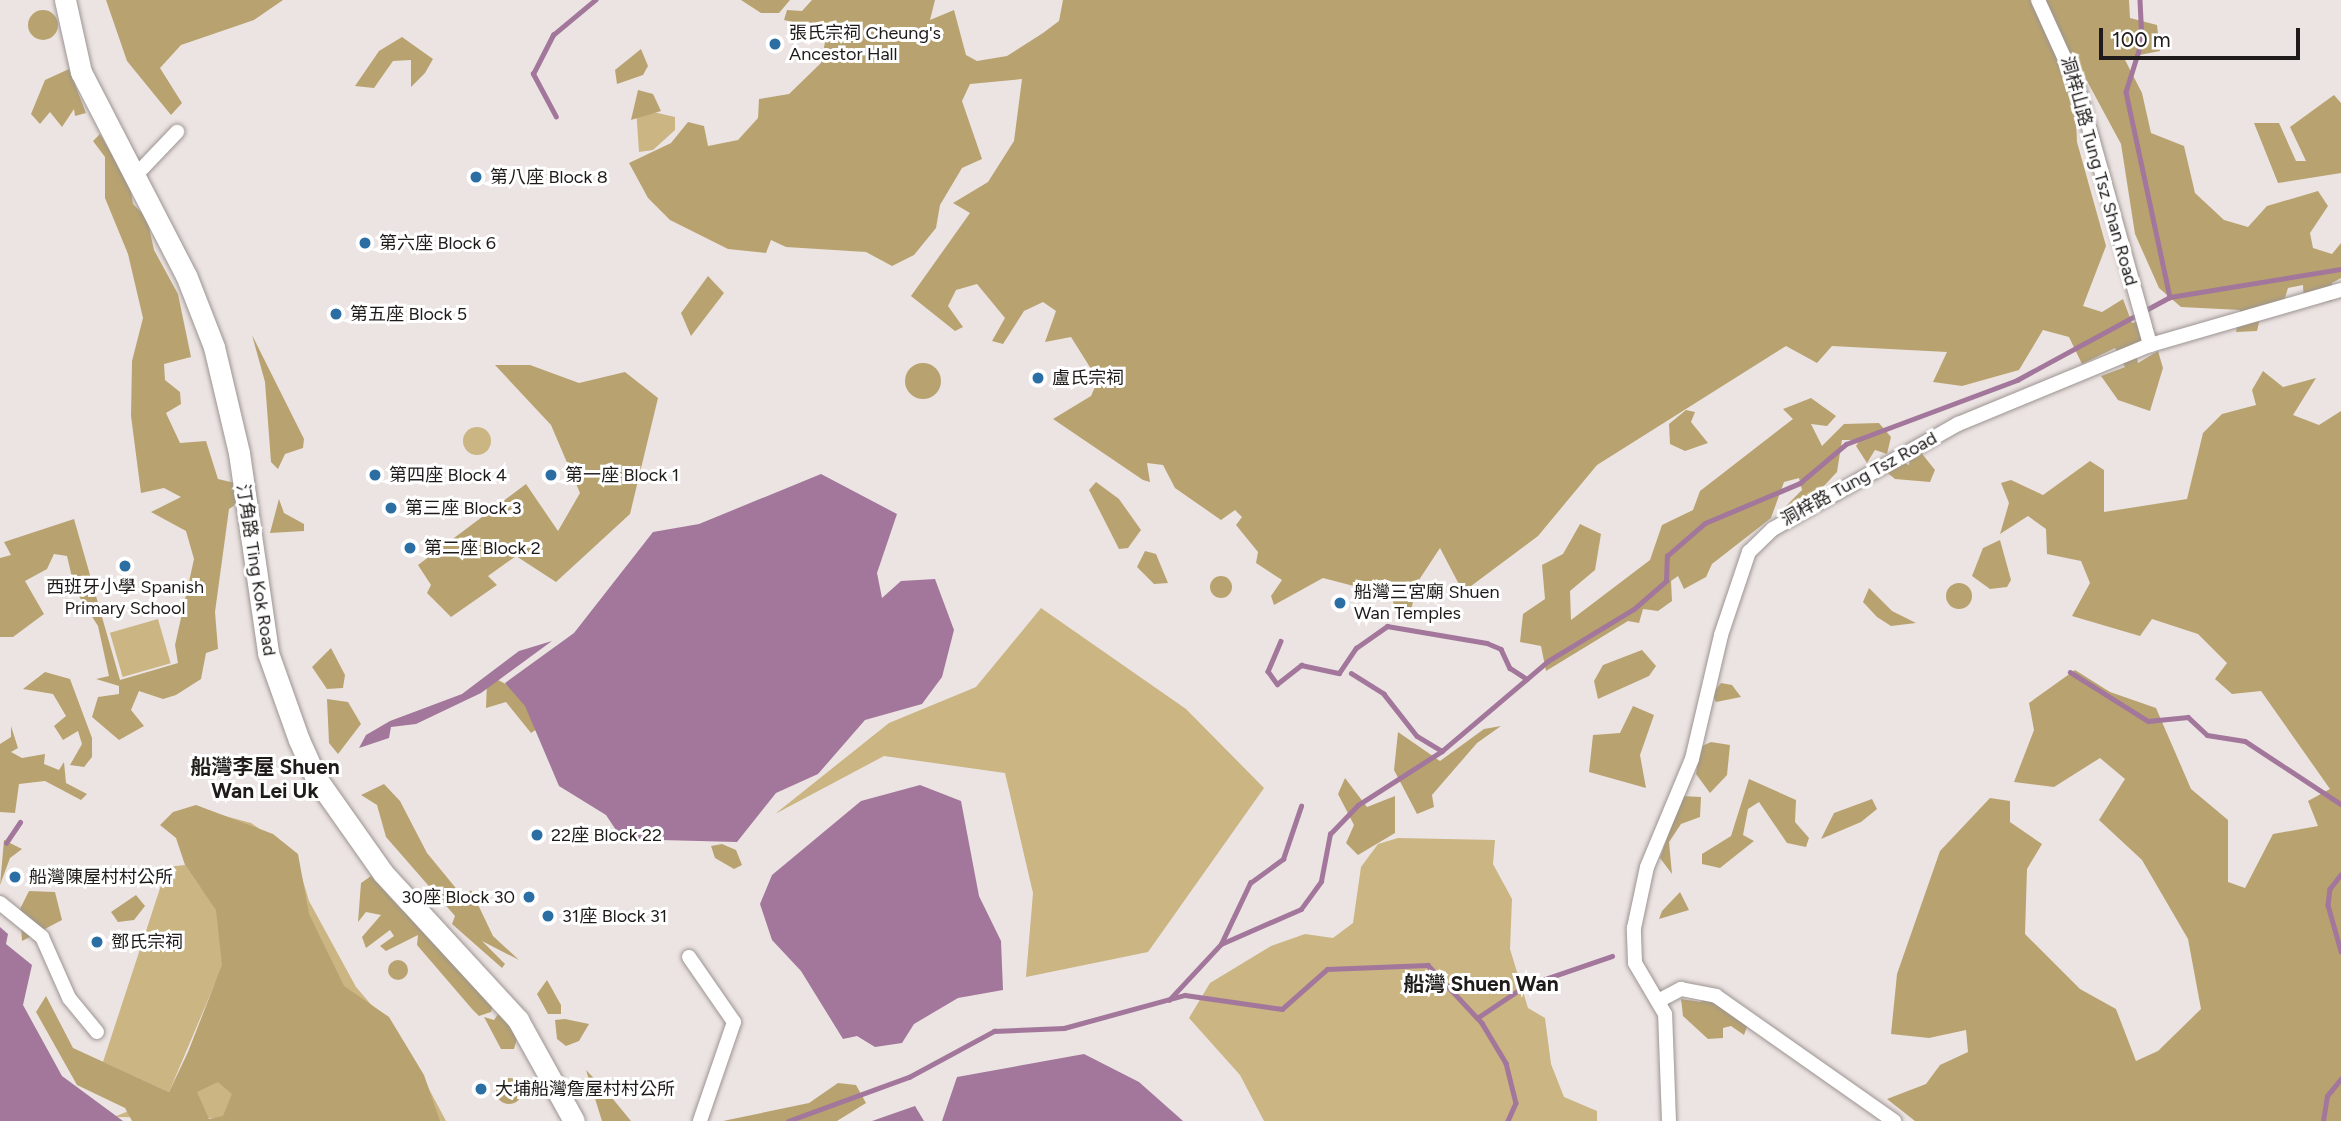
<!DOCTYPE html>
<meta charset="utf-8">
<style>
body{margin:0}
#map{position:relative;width:2341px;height:1121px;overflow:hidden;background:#ece4e2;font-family:Figtree,"Noto Sans TC",sans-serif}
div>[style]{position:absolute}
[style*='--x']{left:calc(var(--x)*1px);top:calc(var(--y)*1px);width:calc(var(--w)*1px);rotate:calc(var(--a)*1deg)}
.green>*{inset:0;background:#cab583;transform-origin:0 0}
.round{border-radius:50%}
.forest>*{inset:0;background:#b8a370}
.water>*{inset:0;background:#a2779b}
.stream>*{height:4.5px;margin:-2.25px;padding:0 2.25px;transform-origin:2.25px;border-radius:2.25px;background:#a2779b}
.roads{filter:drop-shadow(0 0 2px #9c9492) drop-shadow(0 0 2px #9c9492)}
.minor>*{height:14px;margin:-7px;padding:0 7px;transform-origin:7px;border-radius:7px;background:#fff}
.secondary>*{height:21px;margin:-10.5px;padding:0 10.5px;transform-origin:10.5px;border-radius:10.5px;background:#fff}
.dots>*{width:19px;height:19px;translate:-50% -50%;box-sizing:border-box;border:4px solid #fff;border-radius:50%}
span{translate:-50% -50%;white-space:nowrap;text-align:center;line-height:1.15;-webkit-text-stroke:6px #fff;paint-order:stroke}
.poi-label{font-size:18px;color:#1e1b1a}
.left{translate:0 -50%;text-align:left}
.right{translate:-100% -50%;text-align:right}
.street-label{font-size:18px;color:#1e1b1a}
.quarter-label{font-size:21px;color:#1e1b1a;font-weight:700}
.scale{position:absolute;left:2099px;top:28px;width:201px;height:32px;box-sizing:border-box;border:4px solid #1e1b1a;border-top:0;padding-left:9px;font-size:21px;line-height:24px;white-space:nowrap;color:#1e1b1a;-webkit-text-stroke:5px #fff;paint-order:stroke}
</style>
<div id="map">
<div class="green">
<div style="clip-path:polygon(636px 108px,675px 117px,675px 130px,653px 150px,639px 152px)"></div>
<div class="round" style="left:463px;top:427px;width:28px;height:28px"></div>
<div style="clip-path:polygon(1041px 608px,1186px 709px,1264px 788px,1148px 952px,1026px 977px,1033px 893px,1005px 773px,884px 756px,775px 814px,889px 723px,976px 687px)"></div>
<div style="left:158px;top:619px;width:46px;height:50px;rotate:74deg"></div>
<div style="clip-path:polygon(195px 808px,251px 823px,295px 854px,309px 901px,356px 987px,405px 1044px,446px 1121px,114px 1117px,187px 1087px,216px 981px,169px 1092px,103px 1062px,167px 867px,185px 865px,201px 888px,175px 832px)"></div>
<div style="clip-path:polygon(1398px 838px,1495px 840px,1493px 864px,1512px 899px,1510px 949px,1528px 1008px,1545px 1018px,1551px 1064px,1564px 1097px,1597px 1111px,1597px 1121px,1264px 1121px,1240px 1075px,1189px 1018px,1210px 983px,1271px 946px,1305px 934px,1333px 938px,1353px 923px,1361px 867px,1378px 844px)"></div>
</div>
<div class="forest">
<div style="clip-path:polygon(106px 0,283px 0,254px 20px,181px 45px,160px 68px,182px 103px,171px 115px,127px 61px)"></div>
<div style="clip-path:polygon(741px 0,790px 0,779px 13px,761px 13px)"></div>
<div style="clip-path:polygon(812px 0,935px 0,930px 20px,954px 10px,966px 55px,977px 61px,1007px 56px,1043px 33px,1059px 21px,1063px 0,2129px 0,2130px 18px,2157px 25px,2160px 51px,2124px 58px,2142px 93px,2151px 133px,2184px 146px,2195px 193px,2224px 220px,2248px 227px,2267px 206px,2318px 191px,2328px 206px,2310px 233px,2313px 248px,2332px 254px,2341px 243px,2341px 278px,2332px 283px,2332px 301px,2304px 305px,2303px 285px,2288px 288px,2280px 314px,2263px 305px,2257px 331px,2236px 332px,2240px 310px,2181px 307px,2159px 288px,2135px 234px,2121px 144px,2073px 55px,2077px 142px,2106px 246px,2083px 306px,2102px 312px,2123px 299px,2132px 323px,2148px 319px,2154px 329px,2135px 347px,2138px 363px,2158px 351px,2163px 368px,2150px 411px,2118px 400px,2101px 376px,2125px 367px,2115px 348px,2082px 364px,2069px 337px,2043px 330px,2019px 370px,1962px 386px,1933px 382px,1947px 352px,1832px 346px,1817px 363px,1786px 346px,1597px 465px,1538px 536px,1463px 592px,1440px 548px,1417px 583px,1411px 611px,1396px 616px,1392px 596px,1323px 578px,1274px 605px,1271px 596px,1282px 580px,1256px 563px,1258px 552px,1236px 525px,1242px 517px,1235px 510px,1221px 520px,1175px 488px,1163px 465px,1147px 463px,1150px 482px,1143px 480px,1053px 419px,1091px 396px,1098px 380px,1071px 337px,1045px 342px,1056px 311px,1043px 302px,1024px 311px,1003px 344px,992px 341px,1005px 318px,977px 284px,956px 290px,948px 306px,963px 327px,955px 331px,911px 296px,970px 213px,953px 203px,988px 182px,1014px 141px,1022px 79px,970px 84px,962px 101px,982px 159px,962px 168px,940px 205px,936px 228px,914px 255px,892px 266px,866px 252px,786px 247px,771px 240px,766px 253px,728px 249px,670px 220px,648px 198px,629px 163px,671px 143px,688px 122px,704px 126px,708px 146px,738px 140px,758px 118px,759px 99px,789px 94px,821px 63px,825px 42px,806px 25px,784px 20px,787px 10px,802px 11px)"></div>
<div class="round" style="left:28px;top:10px;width:30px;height:30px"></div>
<div style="clip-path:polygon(402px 37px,433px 59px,425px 73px,411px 87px,411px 60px,393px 61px,374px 88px,355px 86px,379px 51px)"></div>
<div style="clip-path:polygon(641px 49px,648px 66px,643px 75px,617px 84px,615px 70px)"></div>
<div style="clip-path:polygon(69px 69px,86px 113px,75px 116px,74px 109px,62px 127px,50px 112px,40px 124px,31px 114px,45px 80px)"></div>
<div style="clip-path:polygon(638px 90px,653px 94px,661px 111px,631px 120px)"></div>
<div style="clip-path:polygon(2334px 95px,2341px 103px,2341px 173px,2278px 183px,2254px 123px,2279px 123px,2296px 161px,2306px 161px,2290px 127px)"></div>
<div style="clip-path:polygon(100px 134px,130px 185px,133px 204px,147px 218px,154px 250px,178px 294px,191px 357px,164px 364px,165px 380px,180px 392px,181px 404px,166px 413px,180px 443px,206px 441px,218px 479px,248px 486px,249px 496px,229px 509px,215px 612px,218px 649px,206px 653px,201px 679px,176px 695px,163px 699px,139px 691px,131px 710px,144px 726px,119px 740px,92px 717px,98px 697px,119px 694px,119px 686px,96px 679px,109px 676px,98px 626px,75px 590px,67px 556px,54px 554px,47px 569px,25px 581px,44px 614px,13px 637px,0 637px,0 558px,11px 555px,4px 542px,74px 519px,120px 680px,178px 663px,175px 645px,194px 559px,186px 531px,151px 512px,181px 497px,164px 488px,141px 493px,131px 416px,132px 361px,143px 318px,128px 254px,105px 198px,105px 157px,93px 141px)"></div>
<div style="clip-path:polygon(708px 276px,724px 293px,691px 336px,681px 313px)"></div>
<div style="clip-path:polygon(252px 335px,304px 439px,303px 448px,285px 454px,278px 469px,271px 462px,265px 382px)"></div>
<div class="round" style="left:905px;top:363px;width:36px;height:36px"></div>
<div style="clip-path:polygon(495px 365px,530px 365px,579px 383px,625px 372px,658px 398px,630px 514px,556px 582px,516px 556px,488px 576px,497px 585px,451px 617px,427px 593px,431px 585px,418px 565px,526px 484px,558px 531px,580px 493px,551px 425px)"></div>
<div style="clip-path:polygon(2263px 371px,2283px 387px,2316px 378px,2293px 415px,2319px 425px,2341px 411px,2341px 1121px,1915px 1121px,1887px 1099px,1926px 1084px,1940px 1065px,1968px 1052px,1966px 1030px,1929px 1038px,1891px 1034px,1897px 974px,1940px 851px,1990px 798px,2010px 801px,2010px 822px,2042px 844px,2027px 869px,2025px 934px,2080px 989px,2116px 1009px,2136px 1061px,2158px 1051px,2201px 1009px,2188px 939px,2142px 860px,2099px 820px,2125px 779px,2100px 758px,2054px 787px,2014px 782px,2034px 730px,2029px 703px,2075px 670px,2110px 692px,2156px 708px,2191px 789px,2228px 820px,2228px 882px,2245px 888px,2273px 834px,2318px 826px,2308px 801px,2330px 789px,2261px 691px,2232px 694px,2215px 679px,2227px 663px,2198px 634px,2152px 619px,2140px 636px,2072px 616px,2090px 583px,2081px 561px,2047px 554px,2046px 529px,2028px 516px,2000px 534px,2009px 503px,2001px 483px,2011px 480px,2043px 495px,2090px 461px,2104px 470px,2104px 512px,2187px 499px,2203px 433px,2222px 414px,2256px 405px,2252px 390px)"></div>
<div style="clip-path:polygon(1811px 398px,1836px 416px,1827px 426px,1811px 424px,1822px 446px,1844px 424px,1879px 423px,1891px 437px,1887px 454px,1875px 450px,1867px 463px,1856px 446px,1860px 440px,1842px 440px,1837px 472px,1823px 487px,1784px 508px,1802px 490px,1799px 478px,1784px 482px,1771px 518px,1712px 564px,1706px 577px,1684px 589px,1678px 576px,1671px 581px,1672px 601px,1658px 611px,1643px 609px,1639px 623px,1628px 621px,1546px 671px,1541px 646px,1520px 642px,1523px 614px,1545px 599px,1542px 565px,1563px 554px,1580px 524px,1601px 534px,1595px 570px,1570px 591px,1571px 620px,1650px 560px,1662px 525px,1693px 510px,1700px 491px,1793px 419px,1783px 409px)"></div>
<div style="clip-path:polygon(1686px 410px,1695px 412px,1691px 422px,1708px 443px,1685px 451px,1670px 444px,1669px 424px)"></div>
<div style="clip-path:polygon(1919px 450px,1935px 470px,1930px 482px,1895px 479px,1884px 470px,1898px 460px,1909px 465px,1911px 452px)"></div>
<div style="clip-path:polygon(1096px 482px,1119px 499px,1141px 530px,1128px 548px,1119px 549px,1089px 490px)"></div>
<div style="clip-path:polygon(279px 499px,284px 513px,304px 524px,304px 531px,270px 533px)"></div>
<div style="clip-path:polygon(2000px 540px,2011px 580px,2007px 587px,1990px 589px,1972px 576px,1983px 548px)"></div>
<div style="clip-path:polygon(1145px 551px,1156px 554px,1168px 583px,1154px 584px,1137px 567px)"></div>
<div class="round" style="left:1210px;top:576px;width:22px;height:22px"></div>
<div class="round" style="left:1946px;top:583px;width:26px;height:26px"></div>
<div style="clip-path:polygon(1869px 588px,1892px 611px,1916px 623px,1891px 626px,1877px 617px,1863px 602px)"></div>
<div style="clip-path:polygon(331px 648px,345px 675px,343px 688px,327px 689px,312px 667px)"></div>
<div style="clip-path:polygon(1642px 650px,1656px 666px,1649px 676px,1598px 699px,1594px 681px,1603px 665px)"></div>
<div style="clip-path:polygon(45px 672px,70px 679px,92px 738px,92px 757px,84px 767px,70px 765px,82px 744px,78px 731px,63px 740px,54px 726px,66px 716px,53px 694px,23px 689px)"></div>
<div style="clip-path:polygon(496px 679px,525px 694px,540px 727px,531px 733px,506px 702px,486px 708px,487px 681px)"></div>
<div style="clip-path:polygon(1721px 683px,1732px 685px,1741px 697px,1716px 702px,1712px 694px)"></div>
<div style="clip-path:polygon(327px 699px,348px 702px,361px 724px,338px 754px,329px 743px)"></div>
<div style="clip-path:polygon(1633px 706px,1654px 715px,1640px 755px,1646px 788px,1589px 772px,1593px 735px,1620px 733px)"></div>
<div style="clip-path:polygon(11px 726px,18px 748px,11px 752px,22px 758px,45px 754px,44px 764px,59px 770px,64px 762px,66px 783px,87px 794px,81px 800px,45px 781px,19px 784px,15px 813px,0 812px,0 744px,11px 737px)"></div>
<div style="clip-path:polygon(1501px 726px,1477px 743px,1432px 795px,1434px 807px,1417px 814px,1394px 770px,1398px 732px,1440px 761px,1484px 729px)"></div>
<div style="clip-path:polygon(1711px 742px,1730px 745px,1727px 775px,1710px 793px,1696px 774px,1700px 747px)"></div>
<div style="clip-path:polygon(1345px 778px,1367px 807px,1395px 796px,1395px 833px,1358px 855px,1346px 843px,1354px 825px,1338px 794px)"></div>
<div style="clip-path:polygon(1749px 779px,1796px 800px,1795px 822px,1809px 838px,1806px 847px,1787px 843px,1759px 802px,1748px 809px,1743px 835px,1754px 841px,1720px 868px,1702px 864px,1702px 854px,1731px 836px)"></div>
<div style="clip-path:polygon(384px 784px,400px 801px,427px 853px,464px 898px,471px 890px,493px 936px,519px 960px,482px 941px,505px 964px,502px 968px,452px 924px,455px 916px,386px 837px,377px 805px,361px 795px)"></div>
<div style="clip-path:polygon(1682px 796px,1701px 797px,1700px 817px,1681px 824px,1669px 842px,1672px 874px,1660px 858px)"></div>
<div style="clip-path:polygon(1872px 799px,1877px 809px,1861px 822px,1821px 839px,1834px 813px)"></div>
<div style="clip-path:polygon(evenodd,196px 805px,273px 834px,298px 854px,309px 914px,344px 986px,389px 1017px,424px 1075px,440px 1121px,132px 1121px,125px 1108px,77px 1085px,36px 1012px,46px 996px,73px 1048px,169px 1092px,188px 1052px,222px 965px,216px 910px,185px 865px,176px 838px,160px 825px,173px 812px,196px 805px,218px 1082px,232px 1094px,223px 1116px,209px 1119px,197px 1092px,218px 1082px)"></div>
<div style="clip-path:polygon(4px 840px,22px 849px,10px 858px,0 885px)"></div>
<div style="clip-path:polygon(722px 844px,736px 850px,742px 865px,734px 869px,715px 858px,711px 846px)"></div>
<div style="clip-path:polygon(371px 876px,401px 909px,451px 943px,495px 999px,491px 1012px,479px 1016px,472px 1009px,417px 945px,418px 935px,386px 951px,380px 946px,394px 936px,390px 930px,366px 948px,362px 937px,381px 915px,366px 912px,358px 922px,361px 883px)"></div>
<div style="clip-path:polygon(29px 891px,55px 892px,62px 920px,22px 941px,20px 909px)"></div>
<div style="clip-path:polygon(1680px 892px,1689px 910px,1659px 919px,1662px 911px)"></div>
<div style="clip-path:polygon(136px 895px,145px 906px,134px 920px,118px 922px,111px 912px)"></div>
<div class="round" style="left:388px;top:960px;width:20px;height:20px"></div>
<div style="clip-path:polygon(547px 980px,561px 1005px,561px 1014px,548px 1014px,537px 994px)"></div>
<div style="clip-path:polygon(1711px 992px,1751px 1016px,1744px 1035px,1731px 1026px,1723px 1028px,1723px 1038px,1708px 1039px,1683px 1016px,1681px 999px,1701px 1002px)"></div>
<div style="clip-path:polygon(505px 1004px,520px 1029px,514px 1049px,501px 1049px,484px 1017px,494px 1020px)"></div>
<div style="clip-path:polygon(555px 1020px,565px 1019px,589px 1024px,579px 1041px,566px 1046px,557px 1039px)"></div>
<div style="clip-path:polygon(586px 1070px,608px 1093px,631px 1121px,602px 1121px)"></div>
<div class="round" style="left:496px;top:1078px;width:26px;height:26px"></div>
<div style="clip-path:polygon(838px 1083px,856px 1085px,866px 1103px,837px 1121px,723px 1121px,809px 1103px)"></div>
</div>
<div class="water">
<div style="clip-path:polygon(821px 474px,897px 514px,877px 573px,882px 598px,901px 581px,935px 579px,954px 630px,942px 677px,922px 704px,865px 720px,818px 774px,776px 793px,737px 842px,622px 839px,606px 815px,559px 786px,525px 706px,505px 683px,574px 633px,653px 532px,699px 524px)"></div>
<div style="clip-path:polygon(552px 641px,481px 693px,416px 724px,391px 727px,389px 738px,359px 748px,366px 735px,390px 721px,462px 694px,519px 651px)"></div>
<div style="clip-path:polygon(920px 785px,961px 801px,979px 896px,1001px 941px,1003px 990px,958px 998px,914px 1024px,902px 1043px,875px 1047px,857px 1036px,843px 1039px,801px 971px,772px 940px,760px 904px,772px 875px,861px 801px)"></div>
<div style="clip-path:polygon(0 927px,8px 934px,6px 944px,32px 965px,23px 1005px,62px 1076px,123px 1121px,0 1121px)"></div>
<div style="clip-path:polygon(1084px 1054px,1139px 1082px,1183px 1121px,942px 1121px,957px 1077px)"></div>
<div style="clip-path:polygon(915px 1106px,924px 1121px,872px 1121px)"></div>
</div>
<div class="stream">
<div style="--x:2140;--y:0;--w:41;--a:87.2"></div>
<div style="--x:2142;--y:41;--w:53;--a:107.4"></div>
<div style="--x:2126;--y:92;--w:210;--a:77.9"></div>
<div style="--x:556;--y:117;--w:49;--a:-118.1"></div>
<div style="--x:533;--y:74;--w:44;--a:-62.9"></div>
<div style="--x:553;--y:35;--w:55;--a:-39.8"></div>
<div style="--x:1281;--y:641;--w:33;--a:113"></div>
<div style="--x:1268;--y:671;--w:16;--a:55"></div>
<div style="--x:1277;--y:684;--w:31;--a:-38"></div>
<div style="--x:1301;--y:665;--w:39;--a:12"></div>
<div style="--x:1339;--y:673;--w:30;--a:-56"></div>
<div style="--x:1356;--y:648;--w:38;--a:-35"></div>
<div style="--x:1387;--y:626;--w:101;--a:9.6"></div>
<div style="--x:1487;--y:643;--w:15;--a:23"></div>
<div style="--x:1501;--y:649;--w:21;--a:65"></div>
<div style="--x:1510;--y:668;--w:20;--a:33"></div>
<div style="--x:2070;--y:672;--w:92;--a:32.1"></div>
<div style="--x:2148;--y:721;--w:40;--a:-5.7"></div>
<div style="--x:2188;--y:717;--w:26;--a:43"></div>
<div style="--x:2207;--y:735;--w:38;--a:9"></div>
<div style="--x:2245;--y:741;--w:115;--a:33.3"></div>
<div style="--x:1351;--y:673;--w:39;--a:32"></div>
<div style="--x:1384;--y:694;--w:53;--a:51.8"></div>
<div style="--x:1417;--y:736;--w:29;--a:31"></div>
<div style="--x:6;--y:843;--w:25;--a:-56"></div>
<div style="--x:2341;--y:875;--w:18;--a:128"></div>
<div style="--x:2330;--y:889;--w:16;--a:97"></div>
<div style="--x:2328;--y:905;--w:48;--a:74.2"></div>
<div style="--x:1221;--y:944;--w:87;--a:-23.6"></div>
<div style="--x:1301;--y:909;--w:34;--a:-54"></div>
<div style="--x:1321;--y:881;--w:48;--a:-79.2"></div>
<div style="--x:1330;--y:834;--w:40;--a:-46"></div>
<div style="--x:1358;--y:805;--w:100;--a:-32.7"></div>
<div style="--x:1442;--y:751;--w:139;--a:-40.3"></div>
<div style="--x:1548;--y:661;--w:100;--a:-31.2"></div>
<div style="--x:1634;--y:609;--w:43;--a:-41.2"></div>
<div style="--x:1666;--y:581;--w:25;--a:-88"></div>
<div style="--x:1667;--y:556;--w:50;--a:-41"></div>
<div style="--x:1705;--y:523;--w:103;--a:-22.8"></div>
<div style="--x:1800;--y:483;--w:60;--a:-40.3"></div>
<div style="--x:1846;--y:444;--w:183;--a:-20.5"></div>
<div style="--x:2017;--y:380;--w:174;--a:-28.5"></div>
<div style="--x:2170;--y:297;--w:173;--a:-9.3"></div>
<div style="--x:1169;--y:1000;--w:76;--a:-47.1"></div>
<div style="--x:1221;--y:944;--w:68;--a:-64.6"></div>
<div style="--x:1250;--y:883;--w:41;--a:-36"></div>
<div style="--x:1283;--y:859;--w:56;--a:-71.2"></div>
<div style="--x:1477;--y:1018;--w:58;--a:-33.7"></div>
<div style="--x:1525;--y:986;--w:92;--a:-19"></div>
<div style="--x:788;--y:1121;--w:129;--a:-20"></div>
<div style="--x:909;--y:1077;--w:97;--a:-28.4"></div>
<div style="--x:994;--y:1031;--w:70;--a:-2.5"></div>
<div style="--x:1064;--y:1028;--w:125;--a:-15.3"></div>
<div style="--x:1185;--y:995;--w:98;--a:8.2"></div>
<div style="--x:1282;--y:1009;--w:60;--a:-41.6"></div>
<div style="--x:1327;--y:969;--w:101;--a:-2.3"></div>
<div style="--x:1428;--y:965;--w:79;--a:47"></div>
<div style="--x:1482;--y:1023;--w:47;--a:59"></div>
<div style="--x:1506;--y:1063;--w:41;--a:76"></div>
<div style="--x:1516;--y:1103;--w:20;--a:114"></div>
<div style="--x:2323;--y:1121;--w:25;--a:-81"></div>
<div style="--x:2327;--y:1096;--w:22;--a:-51"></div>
</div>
<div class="roads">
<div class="minor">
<div style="--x:2038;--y:0;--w:97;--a:65.6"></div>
<div style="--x:2078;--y:88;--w:267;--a:74.3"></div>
<div style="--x:133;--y:178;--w:64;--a:-46.3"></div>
<div style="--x:0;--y:903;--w:54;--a:39"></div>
<div style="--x:42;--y:937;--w:67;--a:66.1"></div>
<div style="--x:69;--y:998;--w:44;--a:50.5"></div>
<div style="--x:689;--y:957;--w:79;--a:55.3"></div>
<div style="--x:734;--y:1022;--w:105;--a:109"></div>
<div style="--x:1660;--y:1000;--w:24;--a:-28"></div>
<div style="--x:1681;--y:989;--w:36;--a:11"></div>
<div style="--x:1716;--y:996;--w:218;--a:35.1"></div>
<div style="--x:1669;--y:1121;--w:107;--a:-92.1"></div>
<div style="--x:1665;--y:1014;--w:59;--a:-120.5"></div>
<div style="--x:1635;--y:963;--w:35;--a:-92"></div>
<div style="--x:1634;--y:928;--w:62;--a:-78"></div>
<div style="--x:1647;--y:867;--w:117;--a:-67.4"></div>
<div style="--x:1692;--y:759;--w:127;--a:-76.8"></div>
<div style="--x:1721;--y:635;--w:88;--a:-71.4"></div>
<div style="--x:1749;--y:552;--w:33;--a:-44"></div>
<div style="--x:1773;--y:529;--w:213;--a:-29.6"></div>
<div style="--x:1958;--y:424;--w:208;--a:-22.4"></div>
<div style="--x:2150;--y:345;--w:199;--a:-16.1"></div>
</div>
<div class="secondary">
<div style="--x:65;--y:0;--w:74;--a:77.5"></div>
<div style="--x:81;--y:72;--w:229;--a:62.7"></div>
<div style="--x:186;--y:275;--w:77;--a:68.7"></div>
<div style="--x:214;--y:347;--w:109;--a:76.7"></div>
<div style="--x:239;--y:453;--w:202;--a:81.7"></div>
<div style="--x:268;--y:653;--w:92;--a:70.4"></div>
<div style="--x:299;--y:740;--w:42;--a:65.9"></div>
<div style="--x:316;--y:778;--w:116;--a:54.8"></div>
<div style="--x:383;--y:873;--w:200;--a:47.4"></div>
<div style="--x:518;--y:1020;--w:115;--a:61"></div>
</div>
</div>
<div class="dots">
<div style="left:775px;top:44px;background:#2a6ea3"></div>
<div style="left:476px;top:177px;background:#2a6ea3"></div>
<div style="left:365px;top:243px;background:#2a6ea3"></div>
<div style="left:336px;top:314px;background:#2a6ea3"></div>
<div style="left:1038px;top:378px;background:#2a6ea3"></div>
<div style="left:375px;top:475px;background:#2a6ea3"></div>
<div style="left:551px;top:475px;background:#2a6ea3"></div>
<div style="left:391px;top:508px;background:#2a6ea3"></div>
<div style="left:410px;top:548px;background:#2a6ea3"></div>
<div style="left:125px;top:566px;background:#2a6ea3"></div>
<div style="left:1340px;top:603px;background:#2a6ea3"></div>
<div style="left:537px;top:835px;background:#2a6ea3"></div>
<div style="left:15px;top:877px;background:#2a6ea3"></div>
<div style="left:529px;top:897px;background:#2a6ea3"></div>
<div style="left:548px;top:916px;background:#2a6ea3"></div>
<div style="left:97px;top:942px;background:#2a6ea3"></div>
<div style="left:481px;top:1089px;background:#2a6ea3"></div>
</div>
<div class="poi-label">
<span class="left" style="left:789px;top:44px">張氏宗祠 Cheung's<br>Ancestor Hall</span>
<span class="left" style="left:490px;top:177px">第八座 Block 8</span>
<span class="left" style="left:379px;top:243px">第六座 Block 6</span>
<span class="left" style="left:350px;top:314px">第五座 Block 5</span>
<span class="left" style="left:1052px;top:378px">盧氏宗祠</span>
<span class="left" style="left:389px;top:475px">第四座 Block 4</span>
<span class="left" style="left:565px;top:475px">第一座 Block 1</span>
<span class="left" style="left:405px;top:508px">第三座 Block 3</span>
<span class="left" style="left:424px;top:548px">第二座 Block 2</span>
<span style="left:125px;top:598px">西班牙小學 Spanish<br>Primary School</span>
<span class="left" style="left:1354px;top:603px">船灣三宮廟 Shuen<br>Wan Temples</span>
<span class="left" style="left:551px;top:835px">22座 Block 22</span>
<span class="left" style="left:29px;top:877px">船灣陳屋村村公所</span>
<span class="right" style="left:515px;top:897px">30座 Block 30</span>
<span class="left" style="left:562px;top:916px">31座 Block 31</span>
<span class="left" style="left:111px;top:942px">鄧氏宗祠</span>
<span class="left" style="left:495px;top:1089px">大埔船灣詹屋村村公所</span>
</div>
<div class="street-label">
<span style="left:2099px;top:171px;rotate:74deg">洞梓山路 Tung Tsz Shan Road</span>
<span style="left:1859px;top:479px;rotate:-29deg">洞梓路 Tung Tsz Road</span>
<span style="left:256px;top:570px;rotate:81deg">汀角路 Ting Kok Road</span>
</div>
<div class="quarter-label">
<span style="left:265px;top:779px">船灣李屋 Shuen<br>Wan Lei Uk</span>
<span style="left:1481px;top:984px">船灣 Shuen Wan</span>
</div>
<div class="scale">100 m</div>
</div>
